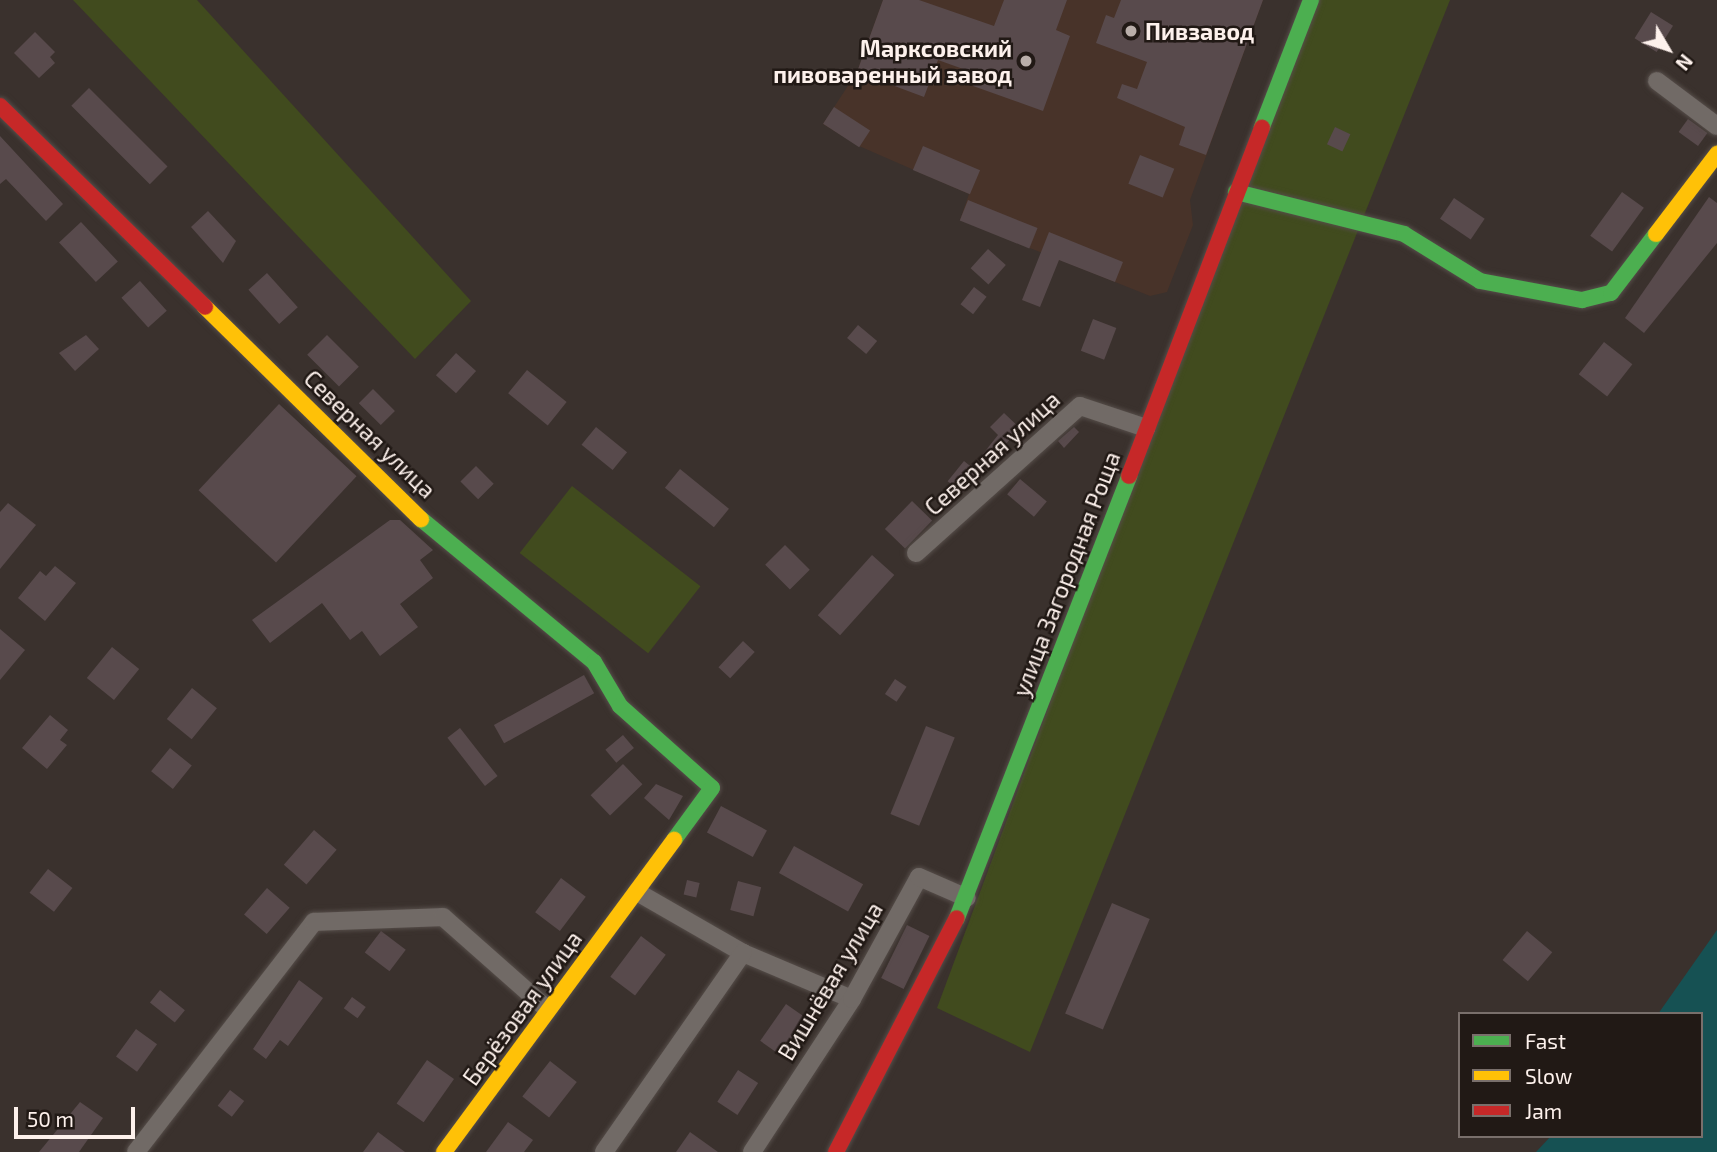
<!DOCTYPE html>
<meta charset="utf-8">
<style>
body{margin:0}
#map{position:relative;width:1717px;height:1152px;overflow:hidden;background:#3a312d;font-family:"Exo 2",sans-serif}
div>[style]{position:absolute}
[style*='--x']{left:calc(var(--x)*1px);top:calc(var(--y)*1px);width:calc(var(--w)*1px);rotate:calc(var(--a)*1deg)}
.built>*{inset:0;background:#483329}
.green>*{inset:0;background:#414b1e;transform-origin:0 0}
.water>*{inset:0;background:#165153}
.building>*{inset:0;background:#584a4c;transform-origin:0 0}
.roads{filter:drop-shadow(0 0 2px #554d49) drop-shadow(0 0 2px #554d49)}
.street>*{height:18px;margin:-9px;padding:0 9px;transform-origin:9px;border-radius:9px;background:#716a66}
.fast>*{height:16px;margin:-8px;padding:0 8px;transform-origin:8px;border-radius:8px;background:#4caf50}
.slow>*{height:16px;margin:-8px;padding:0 8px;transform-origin:8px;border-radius:8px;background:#ffc107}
.jam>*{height:16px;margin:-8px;padding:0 8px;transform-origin:8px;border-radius:8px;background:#c62828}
.dots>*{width:19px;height:19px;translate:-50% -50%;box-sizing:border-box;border:4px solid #211915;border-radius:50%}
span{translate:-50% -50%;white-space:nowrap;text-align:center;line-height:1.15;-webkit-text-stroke:5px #211915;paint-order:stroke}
.poi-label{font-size:23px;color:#fdf1ec;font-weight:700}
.left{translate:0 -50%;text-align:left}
.right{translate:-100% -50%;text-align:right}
.street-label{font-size:23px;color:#fdf1ec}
.legend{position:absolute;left:1458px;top:1012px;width:245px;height:126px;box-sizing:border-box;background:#211915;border:2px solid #796f6b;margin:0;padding:9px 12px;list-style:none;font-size:21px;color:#fdf1ec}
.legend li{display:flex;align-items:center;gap:14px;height:35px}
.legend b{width:35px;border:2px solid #796f6b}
.north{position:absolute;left:1633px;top:14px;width:70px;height:70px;-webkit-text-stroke:5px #211915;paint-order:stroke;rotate:129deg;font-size:19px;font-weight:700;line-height:28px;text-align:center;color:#fdf1ec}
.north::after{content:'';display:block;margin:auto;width:24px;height:32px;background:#fdf1ec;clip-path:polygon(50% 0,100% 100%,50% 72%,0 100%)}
.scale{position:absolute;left:14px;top:1107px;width:121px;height:32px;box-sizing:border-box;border:4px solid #fdf1ec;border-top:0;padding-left:9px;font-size:21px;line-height:24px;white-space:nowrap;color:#fdf1ec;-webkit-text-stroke:5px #211915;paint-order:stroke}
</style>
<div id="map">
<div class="built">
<div style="clip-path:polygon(883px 0,1263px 0,1190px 200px,1193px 225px,1167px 292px,1150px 296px,960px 220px,969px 194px,859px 146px,823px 124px,857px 72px)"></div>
</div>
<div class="green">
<div style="clip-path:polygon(73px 0,197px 0,471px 301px,415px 359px)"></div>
<div style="clip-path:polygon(1311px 0,1450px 0,1030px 1052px,937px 1008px)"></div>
<div style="left:572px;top:486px;width:163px;height:85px;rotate:38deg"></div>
</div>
<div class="water">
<div style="clip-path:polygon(1717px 930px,1717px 1152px,1536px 1152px,1551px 1136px,1701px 1136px,1701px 1014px,1658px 1014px)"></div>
</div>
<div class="building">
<div style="clip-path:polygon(883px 0,919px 0,994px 26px,1004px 0,1067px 0,1056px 30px,1070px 36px,1043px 111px,973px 86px,977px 74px,938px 60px,924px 97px,857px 72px)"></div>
<div style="clip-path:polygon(1121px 0,1263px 0,1206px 155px,1179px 145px,1185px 127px,1117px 98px,1122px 84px,1137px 89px,1147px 62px,1096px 43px,1106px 15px,1114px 18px)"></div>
<div style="left:1651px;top:12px;width:26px;height:31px;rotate:32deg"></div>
<div style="clip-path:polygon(35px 32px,55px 52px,50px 57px,55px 63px,39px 78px,14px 53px)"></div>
<div style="left:89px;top:88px;width:111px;height:25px;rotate:45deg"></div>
<div style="left:834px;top:107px;width:43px;height:20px;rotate:33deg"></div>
<div style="left:1688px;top:119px;width:24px;height:16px;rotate:36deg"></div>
<div style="left:1335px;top:127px;width:17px;height:19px;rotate:25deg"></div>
<div style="clip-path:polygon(0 136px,63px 204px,46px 221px,6px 179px,0 184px)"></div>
<div style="left:923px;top:146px;width:62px;height:26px;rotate:23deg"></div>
<div style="left:1140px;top:155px;width:37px;height:31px;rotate:22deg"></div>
<div style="left:1622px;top:192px;width:27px;height:54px;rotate:36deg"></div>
<div style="clip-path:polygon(1709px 197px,1717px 203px,1717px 243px,1644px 333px,1625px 318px)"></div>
<div style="left:1454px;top:198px;width:37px;height:25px;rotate:34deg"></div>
<div style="left:968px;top:200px;width:75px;height:22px;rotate:22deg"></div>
<div style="clip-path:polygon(208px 211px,236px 241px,223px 263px,191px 227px)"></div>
<div style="left:81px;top:222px;width:54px;height:30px;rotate:47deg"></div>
<div style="clip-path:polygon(1049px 232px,1123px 262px,1115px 282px,1059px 260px,1040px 307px,1022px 300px)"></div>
<div style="left:988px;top:249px;width:24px;height:26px;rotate:42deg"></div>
<div style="left:267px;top:273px;width:46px;height:25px;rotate:48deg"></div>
<div style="left:140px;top:281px;width:40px;height:25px;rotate:48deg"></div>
<div style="left:974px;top:287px;width:16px;height:22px;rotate:38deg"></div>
<div style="left:1093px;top:319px;width:25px;height:34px;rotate:21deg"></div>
<div style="left:858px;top:325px;width:25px;height:17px;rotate:40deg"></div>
<div style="clip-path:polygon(86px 335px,99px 349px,75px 371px,59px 353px)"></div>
<div style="left:327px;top:335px;width:45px;height:28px;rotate:45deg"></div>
<div style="left:1604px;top:342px;width:36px;height:41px;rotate:38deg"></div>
<div style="left:456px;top:353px;width:27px;height:30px;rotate:42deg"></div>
<div style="left:527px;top:370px;width:51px;height:30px;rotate:39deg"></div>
<div style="left:373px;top:389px;width:31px;height:20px;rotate:45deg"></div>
<div style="left:279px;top:404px;width:106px;height:118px;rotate:43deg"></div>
<div style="clip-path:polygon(1004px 413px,1020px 428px,990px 462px,982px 455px,998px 435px,990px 427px)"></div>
<div style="left:596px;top:427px;width:40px;height:23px;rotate:39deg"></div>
<div style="clip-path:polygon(1074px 427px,1079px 432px,1064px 448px,1058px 441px)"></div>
<div style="left:964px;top:461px;width:19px;height:26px;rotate:39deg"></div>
<div style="left:476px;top:466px;width:25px;height:22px;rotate:45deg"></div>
<div style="left:680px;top:469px;width:63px;height:24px;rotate:39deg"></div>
<div style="left:1020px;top:479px;width:35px;height:20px;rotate:40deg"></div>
<div style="left:912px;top:501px;width:28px;height:39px;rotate:44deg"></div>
<div style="clip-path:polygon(8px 503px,36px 525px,0 569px,0 512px)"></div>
<div style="clip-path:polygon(390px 520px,400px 520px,433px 550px,420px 560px,433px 578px,400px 604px,418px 627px,380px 656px,362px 631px,350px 640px,322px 603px,270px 643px,252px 620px)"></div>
<div style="left:785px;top:545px;width:35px;height:28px;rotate:45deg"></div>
<div style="left:872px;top:555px;width:30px;height:81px;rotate:42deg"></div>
<div style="clip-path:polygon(55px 566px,76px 583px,45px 621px,18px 598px,40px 571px,46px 576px)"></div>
<div style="clip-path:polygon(0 629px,25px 650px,0 680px)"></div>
<div style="left:743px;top:641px;width:16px;height:36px;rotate:43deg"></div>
<div style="left:112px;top:647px;width:35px;height:40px;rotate:39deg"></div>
<div style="left:584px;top:675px;width:21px;height:103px;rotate:61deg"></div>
<div style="left:895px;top:679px;width:14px;height:18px;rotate:34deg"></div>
<div style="left:192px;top:688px;width:32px;height:40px;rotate:39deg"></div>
<div style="clip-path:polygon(50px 715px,68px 730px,60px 740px,67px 745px,47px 769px,22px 748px)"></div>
<div style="left:926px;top:726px;width:31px;height:95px;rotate:22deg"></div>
<div style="left:460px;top:728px;width:61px;height:16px;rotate:52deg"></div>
<div style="left:623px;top:735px;width:17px;height:23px;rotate:50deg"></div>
<div style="left:170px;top:748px;width:28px;height:30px;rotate:39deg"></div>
<div style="left:623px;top:764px;width:28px;height:45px;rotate:46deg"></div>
<div style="clip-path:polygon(656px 784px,683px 796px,669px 820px,644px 798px)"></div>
<div style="left:721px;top:806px;width:52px;height:30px;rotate:28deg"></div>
<div style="left:314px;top:830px;width:30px;height:46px;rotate:41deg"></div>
<div style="left:794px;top:846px;width:79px;height:31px;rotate:29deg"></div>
<div style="left:48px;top:869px;width:31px;height:30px;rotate:38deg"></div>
<div style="left:561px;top:878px;width:31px;height:43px;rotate:37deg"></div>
<div style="left:687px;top:880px;width:13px;height:15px;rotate:13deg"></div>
<div style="left:738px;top:881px;width:24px;height:30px;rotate:15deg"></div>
<div style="left:267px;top:888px;width:30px;height:35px;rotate:41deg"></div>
<div style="left:1112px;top:903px;width:41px;height:120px;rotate:23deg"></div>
<div style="left:907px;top:925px;width:25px;height:59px;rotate:26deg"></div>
<div style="left:381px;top:931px;width:31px;height:27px;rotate:37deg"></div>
<div style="left:1527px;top:931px;width:33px;height:38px;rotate:40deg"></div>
<div style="left:641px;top:936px;width:31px;height:51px;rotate:37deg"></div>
<div style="clip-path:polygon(299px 980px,323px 998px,288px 1046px,280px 1040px,266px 1059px,253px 1049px)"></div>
<div style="left:160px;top:990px;width:32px;height:16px;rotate:39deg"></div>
<div style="left:352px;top:997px;width:17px;height:14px;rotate:36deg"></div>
<div style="left:786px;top:1004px;width:24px;height:45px;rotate:35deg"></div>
<div style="left:136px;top:1029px;width:26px;height:34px;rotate:36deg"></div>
<div style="left:427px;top:1060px;width:33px;height:53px;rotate:35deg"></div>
<div style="left:550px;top:1061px;width:34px;height:45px;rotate:38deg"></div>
<div style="left:738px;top:1070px;width:24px;height:38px;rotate:33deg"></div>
<div style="left:230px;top:1090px;width:18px;height:20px;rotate:38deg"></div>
<div style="clip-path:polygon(80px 1102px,103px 1118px,79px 1152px,39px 1152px)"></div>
<div style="clip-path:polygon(508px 1122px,533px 1140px,524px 1152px,486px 1152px)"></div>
<div style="clip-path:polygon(378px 1132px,405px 1152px,363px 1152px)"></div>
<div style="clip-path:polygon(690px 1132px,718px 1152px,676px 1152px)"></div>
</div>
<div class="roads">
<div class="street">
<div style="--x:1657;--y:81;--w:75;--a:36.9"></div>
<div style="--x:916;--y:553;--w:220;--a:-41.9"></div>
<div style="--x:1080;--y:406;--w:70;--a:18.4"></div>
<div style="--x:637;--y:892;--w:122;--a:29.9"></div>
<div style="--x:743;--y:953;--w:118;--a:22.9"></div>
<div style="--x:136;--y:1152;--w:291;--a:-52.3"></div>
<div style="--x:314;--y:922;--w:129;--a:-2.2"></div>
<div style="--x:443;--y:917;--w:139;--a:41.5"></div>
<div style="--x:604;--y:1152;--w:243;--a:-55.1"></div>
<div style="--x:752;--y:1152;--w:183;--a:-56.8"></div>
<div style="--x:852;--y:999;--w:139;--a:-61.2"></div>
<div style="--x:919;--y:877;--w:52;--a:23.6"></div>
</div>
<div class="fast">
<div style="--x:1262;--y:127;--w:136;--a:-68.9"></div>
<div style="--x:1236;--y:192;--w:173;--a:14"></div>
<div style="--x:1404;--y:234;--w:89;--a:31.7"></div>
<div style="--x:1480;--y:281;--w:104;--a:10.6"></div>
<div style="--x:1582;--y:300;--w:30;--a:-14"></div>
<div style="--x:1611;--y:293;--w:74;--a:-52.7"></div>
<div style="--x:421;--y:519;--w:224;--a:39.6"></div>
<div style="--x:594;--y:662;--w:51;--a:59.4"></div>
<div style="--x:620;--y:706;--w:123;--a:41.7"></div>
<div style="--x:712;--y:788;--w:64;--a:126.2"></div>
<div style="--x:957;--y:918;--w:474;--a:-68.7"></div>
</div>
<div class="slow">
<div style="--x:1656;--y:234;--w:101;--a:-52.7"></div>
<div style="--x:205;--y:307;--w:303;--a:44.5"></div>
<div style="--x:444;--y:1152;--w:388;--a:-53.6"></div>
</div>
<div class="jam">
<div style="--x:0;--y:106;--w:287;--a:44.4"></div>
<div style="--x:1129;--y:476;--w:373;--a:-69.1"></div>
<div style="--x:836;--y:1152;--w:263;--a:-62.7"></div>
</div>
</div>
<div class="dots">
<div style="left:1131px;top:31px;background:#b9aea9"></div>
<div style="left:1026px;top:61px;background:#b9aea9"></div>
</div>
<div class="poi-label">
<span class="left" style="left:1145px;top:31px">Пивзавод</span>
<span class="right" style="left:1012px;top:61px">Марксовский<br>пивоваренный завод</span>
</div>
<div class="street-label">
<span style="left:370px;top:434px;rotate:44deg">Северная улица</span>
<span style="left:992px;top:453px;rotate:-42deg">Северная улица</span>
<span style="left:1066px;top:574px;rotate:-69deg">улица Загородная Роща</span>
<span style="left:830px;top:981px;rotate:-59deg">Вишнёвая улица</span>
<span style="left:522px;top:1008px;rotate:-54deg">Берёзовая улица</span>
</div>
<ul class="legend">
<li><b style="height:9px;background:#4caf50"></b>Fast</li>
<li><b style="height:9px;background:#ffc107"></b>Slow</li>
<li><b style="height:9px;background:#c62828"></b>Jam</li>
</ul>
<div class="north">N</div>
<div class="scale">50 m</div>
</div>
